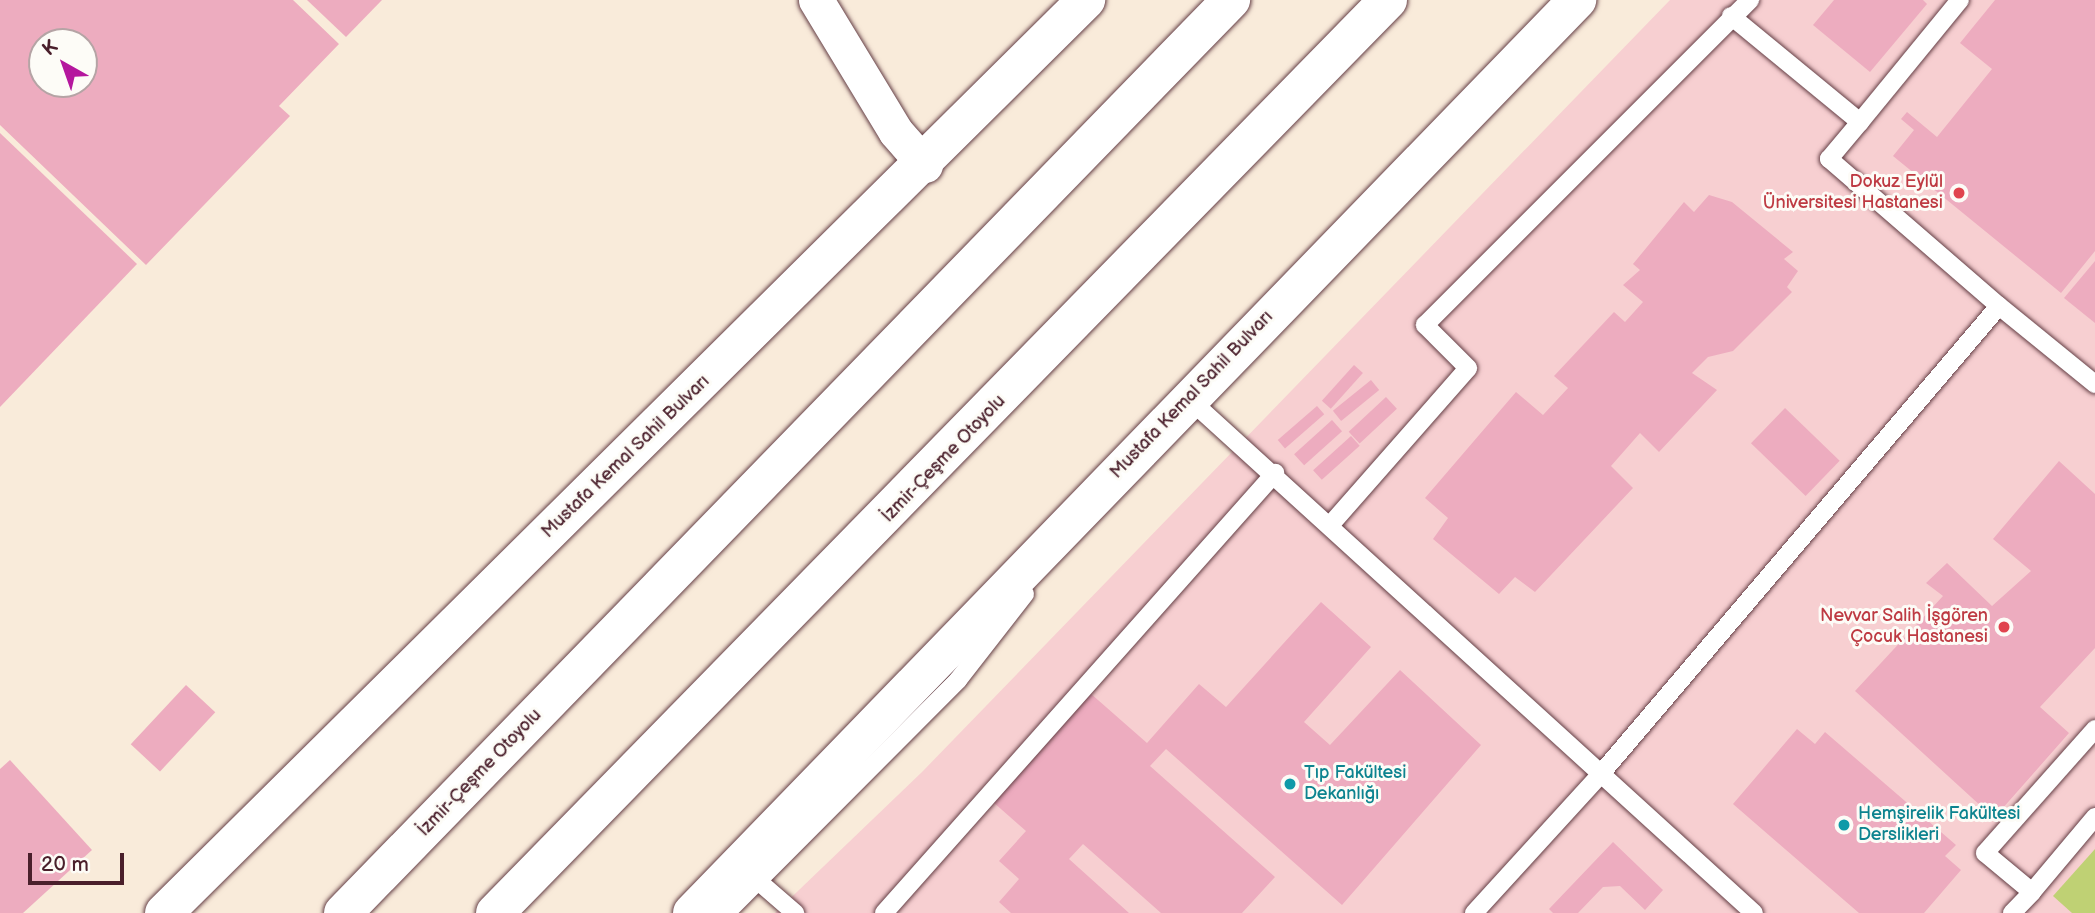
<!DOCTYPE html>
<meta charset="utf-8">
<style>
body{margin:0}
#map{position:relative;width:2095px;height:913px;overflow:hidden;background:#f9ebda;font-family:"Balsamiq Sans",sans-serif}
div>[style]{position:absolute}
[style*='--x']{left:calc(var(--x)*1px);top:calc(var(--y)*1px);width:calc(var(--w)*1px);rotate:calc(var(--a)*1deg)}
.built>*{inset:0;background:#f7cfd1}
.green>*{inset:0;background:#bfd174}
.building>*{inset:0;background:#edacbf;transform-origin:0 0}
.roads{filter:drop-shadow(0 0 2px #643e45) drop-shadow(0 0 2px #643e45)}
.service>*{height:18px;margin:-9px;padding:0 9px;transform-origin:9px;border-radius:9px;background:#fff}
.minor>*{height:35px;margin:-17.5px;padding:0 17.5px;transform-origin:17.5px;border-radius:17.5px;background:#fff}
.tertiary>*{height:38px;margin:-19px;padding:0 19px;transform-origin:19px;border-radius:19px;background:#fff}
.secondary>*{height:38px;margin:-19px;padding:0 19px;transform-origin:19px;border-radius:19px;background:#fff}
.motorway>*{height:38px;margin:-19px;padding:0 19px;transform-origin:19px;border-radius:19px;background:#fff}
.dots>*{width:19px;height:19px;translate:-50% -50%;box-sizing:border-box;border:4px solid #fdfcf7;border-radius:50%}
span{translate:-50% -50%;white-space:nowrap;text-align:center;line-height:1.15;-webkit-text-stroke:6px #fdfcf7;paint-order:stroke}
.health-label{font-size:18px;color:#be3a42}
.right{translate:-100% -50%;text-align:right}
.street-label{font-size:18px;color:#4a1f2b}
.culture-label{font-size:18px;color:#0d838f}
.left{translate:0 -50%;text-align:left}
.north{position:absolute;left:28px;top:28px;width:70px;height:70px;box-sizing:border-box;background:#fdfcf7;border:2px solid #b5a4a5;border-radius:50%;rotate:320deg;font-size:19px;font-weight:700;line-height:28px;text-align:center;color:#4a1f2b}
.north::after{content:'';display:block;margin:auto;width:24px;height:32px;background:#b5179e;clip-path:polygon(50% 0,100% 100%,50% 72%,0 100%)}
.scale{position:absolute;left:28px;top:853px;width:96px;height:32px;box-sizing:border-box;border:4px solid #4a1f2b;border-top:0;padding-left:9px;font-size:21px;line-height:24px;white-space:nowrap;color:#4a1f2b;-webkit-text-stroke:5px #fdfcf7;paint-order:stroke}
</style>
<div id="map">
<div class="built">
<div style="clip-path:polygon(1670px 0,2095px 0,2095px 913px,775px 913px,922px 772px)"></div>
</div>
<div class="green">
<div style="clip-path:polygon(2095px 849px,2095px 913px,2072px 913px,2053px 896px)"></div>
</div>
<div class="building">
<div style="clip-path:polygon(evenodd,0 0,293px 0,339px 44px,279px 106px,290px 116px,146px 265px,0 125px,0 0,42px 42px,84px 42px,84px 84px,42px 84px,42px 42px)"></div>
<div style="clip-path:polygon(307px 0,382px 0,346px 37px)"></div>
<div style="clip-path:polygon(1834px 0,1923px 0,1927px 4px,1870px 72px,1813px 25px)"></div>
<div style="clip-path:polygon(1995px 0,2095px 0,2095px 251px,2061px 293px,1893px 156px,1914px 130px,1901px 119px,1907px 112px,1937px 137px,1992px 69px,1960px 43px)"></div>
<div style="clip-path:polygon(0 133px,137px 264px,0 407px)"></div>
<div style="clip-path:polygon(1709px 195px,1732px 202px,1793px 252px,1784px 259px,1798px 271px,1787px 287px,1792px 292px,1733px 351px,1708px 357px,1692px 373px,1717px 390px,1659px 452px,1640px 433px,1611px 466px,1633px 488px,1535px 592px,1515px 577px,1499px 594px,1433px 539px,1448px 518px,1425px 498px,1516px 392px,1543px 415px,1568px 388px,1554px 376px,1614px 312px,1625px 322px,1643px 302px,1623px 285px,1640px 270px,1633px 264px,1684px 202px,1694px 212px)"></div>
<div style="clip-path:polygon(2095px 261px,2095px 323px,2064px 298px)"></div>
<div style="left:1354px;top:365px;width:12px;height:48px;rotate:42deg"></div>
<div style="left:1371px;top:380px;width:13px;height:49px;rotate:51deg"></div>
<div style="left:1386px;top:397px;width:16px;height:51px;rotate:47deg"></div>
<div style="left:1317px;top:406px;width:11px;height:52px;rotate:49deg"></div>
<div style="left:1785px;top:408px;width:76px;height:49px;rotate:44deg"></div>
<div style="left:1332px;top:420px;width:15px;height:51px;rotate:48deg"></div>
<div style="left:1351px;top:436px;width:13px;height:51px;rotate:48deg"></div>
<div style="clip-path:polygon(2059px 461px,2095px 494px,2095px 648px,2040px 707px,2069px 733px,1994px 818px,1855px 691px,1943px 596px,1926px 583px,1947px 563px,1992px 606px,2031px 571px,1993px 539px)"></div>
<div style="clip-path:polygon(1321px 602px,1371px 647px,1304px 722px,1330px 745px,1400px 670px,1481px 745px,1342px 905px,1166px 749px,1150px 766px,1275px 877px,1242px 913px,1161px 913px,1083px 844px,1069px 859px,1129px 913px,1011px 913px,999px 902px,1019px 879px,999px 861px,1026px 831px,993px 802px,1090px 693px,1147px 743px,1199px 684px,1226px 707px)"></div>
<div style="left:186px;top:685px;width:40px;height:81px;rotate:43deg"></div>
<div style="clip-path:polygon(1797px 729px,1815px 744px,1825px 732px,1956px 845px,1945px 856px,1961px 870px,1924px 913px,1859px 913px,1733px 804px)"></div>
<div style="clip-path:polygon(10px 760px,92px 850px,23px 913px,0 913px,0 769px)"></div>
<div style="clip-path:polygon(1613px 842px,1663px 890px,1645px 910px,1620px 886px,1603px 887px,1578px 913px,1553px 913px,1549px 909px)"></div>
</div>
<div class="roads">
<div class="service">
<div style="--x:1860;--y:122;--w:158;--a:-50.7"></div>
<div style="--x:1999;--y:306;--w:124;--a:39.1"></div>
<div style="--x:1188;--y:398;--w:765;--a:42.3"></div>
<div style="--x:1332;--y:523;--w:206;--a:-48.7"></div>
<div style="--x:1468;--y:368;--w:61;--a:-135"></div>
<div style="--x:1425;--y:325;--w:460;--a:-45"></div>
<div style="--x:750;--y:874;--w:60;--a:40.9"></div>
<div style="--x:2032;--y:892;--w:98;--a:-50"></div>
<div style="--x:726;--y:913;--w:329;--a:-45.1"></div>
<div style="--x:958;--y:680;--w:109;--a:-52.1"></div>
<div style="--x:884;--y:913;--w:589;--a:-48.37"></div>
<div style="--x:1474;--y:913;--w:185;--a:-47.6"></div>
<div style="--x:1599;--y:776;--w:617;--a:-49.6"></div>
<div style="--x:1999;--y:306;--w:225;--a:-139.1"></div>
<div style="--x:1829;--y:159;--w:48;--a:-50"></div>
<div style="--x:1860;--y:122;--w:167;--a:-140.6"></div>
<div style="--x:2012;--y:913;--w:29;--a:-46"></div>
<div style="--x:2032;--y:892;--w:61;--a:-140.3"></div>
<div style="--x:1985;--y:853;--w:166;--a:-48.4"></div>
</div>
<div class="minor">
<div style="--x:816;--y:0;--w:154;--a:58.8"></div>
<div style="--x:896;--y:132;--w:44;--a:48.7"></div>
</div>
<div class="tertiary">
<div style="--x:692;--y:913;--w:1272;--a:-45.89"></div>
</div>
<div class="secondary">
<div style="--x:164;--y:913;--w:1298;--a:-44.72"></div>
</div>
<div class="motorway">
<div style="--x:343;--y:913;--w:1274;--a:-45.8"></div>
<div style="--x:495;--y:913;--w:1277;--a:-45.63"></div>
</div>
</div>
<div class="dots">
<div style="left:1959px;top:193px;background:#e0444e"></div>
<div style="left:2004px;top:627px;background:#e0444e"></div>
<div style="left:1290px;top:784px;background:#0f9aa8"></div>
<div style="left:1844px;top:825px;background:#0f9aa8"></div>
</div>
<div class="health-label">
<span class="right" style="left:1943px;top:193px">Dokuz Eylül<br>Üniversitesi Hastanesi</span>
<span class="right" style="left:1988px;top:627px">Nevvar Salih İşgören<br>Çocuk Hastanesi</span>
</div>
<div class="street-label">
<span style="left:1192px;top:395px;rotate:-46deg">Mustafa Kemal Sahil Bulvarı</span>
<span style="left:626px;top:457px;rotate:-44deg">Mustafa Kemal Sahil Bulvarı</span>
<span style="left:944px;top:459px;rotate:-46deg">İzmir-Çeşme Otoyolu</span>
<span style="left:480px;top:773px;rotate:-46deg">İzmir-Çeşme Otoyolu</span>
</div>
<div class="culture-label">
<span class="left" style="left:1304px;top:784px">Tıp Fakültesi<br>Dekanlığı</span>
<span class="left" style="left:1858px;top:825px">Hemşirelik Fakültesi<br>Derslikleri</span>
</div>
<div class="north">K</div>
<div class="scale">20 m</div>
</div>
